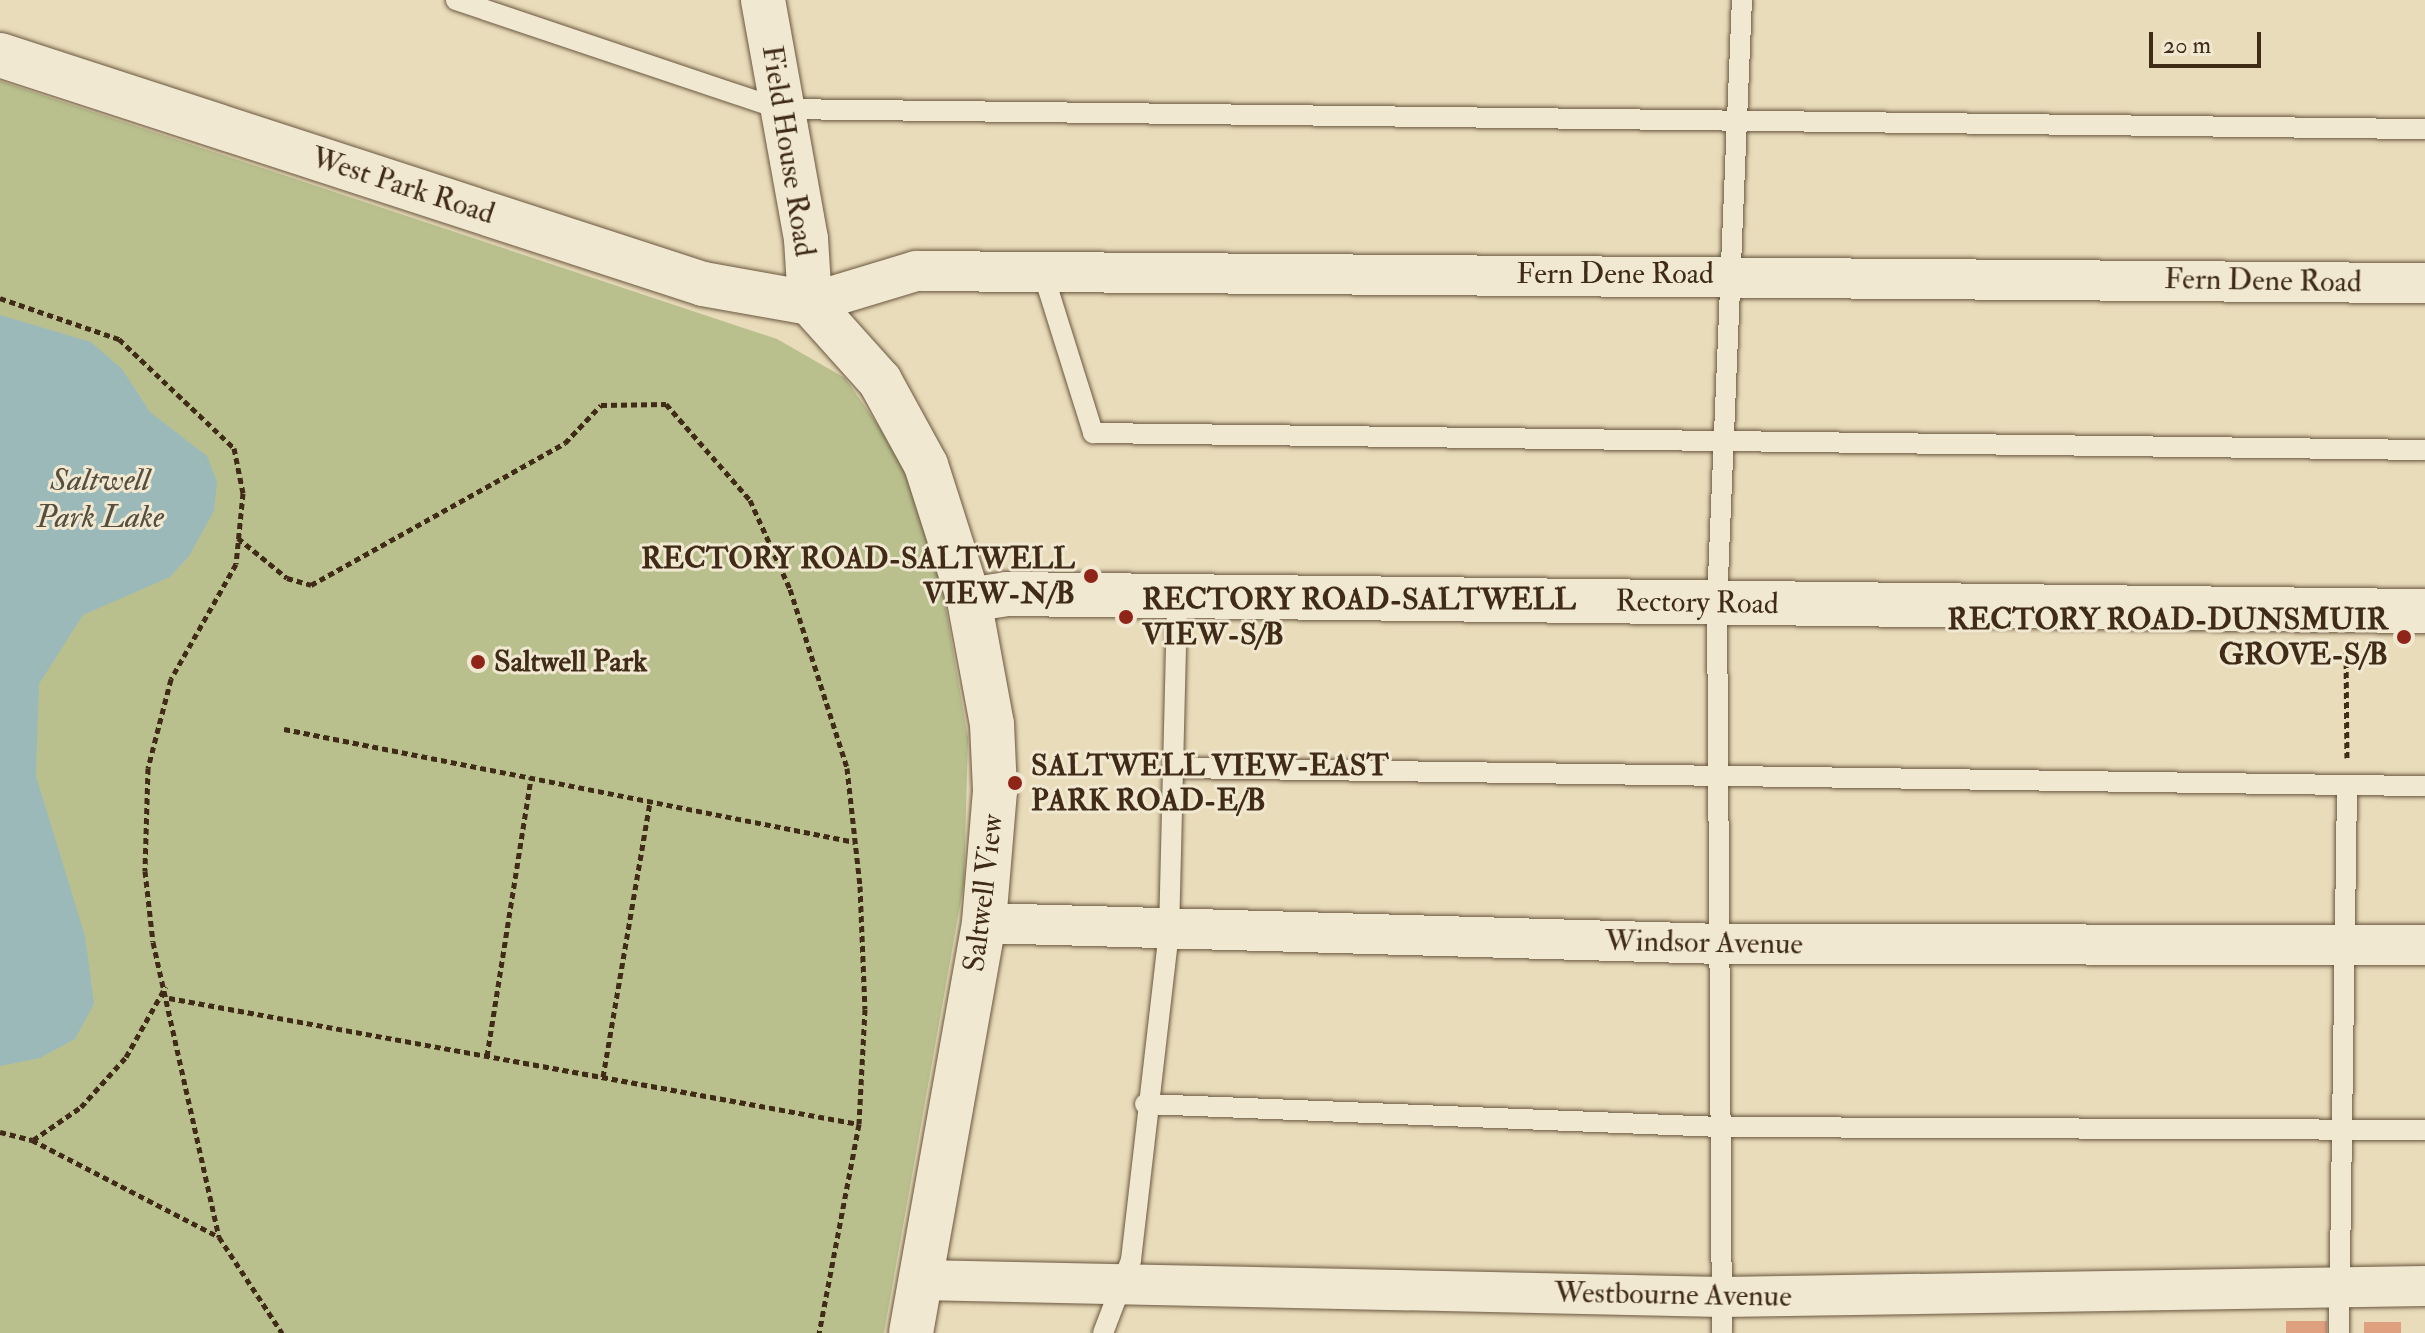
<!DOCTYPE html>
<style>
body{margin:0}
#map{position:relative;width:2425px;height:1333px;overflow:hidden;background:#e9dcba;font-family:"IM FELL Double Pica",serif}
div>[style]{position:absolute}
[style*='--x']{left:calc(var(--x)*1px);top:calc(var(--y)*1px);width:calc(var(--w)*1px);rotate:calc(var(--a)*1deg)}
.green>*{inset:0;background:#b9c08e}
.water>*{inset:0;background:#9cb9ba}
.building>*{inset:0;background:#dfa080;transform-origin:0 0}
.path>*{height:5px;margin-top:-2.5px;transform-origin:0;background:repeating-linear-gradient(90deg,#3f2b16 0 6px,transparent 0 10px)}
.roads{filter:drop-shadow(0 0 2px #6a573f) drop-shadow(0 0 2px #6a573f)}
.lane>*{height:20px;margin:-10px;padding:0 10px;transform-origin:10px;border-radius:10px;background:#f1e8d2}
.street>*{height:40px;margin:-20px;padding:0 20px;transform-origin:20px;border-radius:20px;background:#f1e8d2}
.secondary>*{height:44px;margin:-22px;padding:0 22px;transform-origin:22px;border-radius:22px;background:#f1e8d2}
.dots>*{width:22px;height:22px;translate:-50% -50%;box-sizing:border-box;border:4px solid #f1e8d2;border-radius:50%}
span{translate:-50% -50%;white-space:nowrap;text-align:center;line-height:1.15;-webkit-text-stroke:6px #f1e8d2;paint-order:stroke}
.street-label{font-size:30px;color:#3f2b16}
.poi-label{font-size:30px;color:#3f2b16;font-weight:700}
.right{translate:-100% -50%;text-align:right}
.left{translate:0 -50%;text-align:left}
.water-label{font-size:32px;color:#564e3f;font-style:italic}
.scale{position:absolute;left:2149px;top:32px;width:112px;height:36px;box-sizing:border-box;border:4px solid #3f2b16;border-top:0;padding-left:10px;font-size:24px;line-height:28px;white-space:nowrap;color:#3f2b16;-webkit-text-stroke:6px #f1e8d2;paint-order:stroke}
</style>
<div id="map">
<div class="green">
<div style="clip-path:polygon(0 81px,777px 339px,845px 378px,899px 455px,942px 586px,968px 738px,964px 883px,884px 1333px,0 1333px)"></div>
</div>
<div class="water">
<div style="clip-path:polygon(0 315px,91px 342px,122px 369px,150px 412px,207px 456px,217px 482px,214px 511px,189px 556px,170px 577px,83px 615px,39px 684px,36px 776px,85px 936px,94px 1004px,75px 1039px,40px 1058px,0 1066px)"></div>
</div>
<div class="building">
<div style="left:2327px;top:1321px;width:12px;height:41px;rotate:90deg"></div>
<div style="left:2364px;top:1322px;width:37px;height:11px"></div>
</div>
<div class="path">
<div style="--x:0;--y:298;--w:126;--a:19"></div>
<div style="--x:119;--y:339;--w:158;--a:43.5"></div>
<div style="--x:234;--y:448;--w:46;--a:78.7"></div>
<div style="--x:243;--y:493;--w:71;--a:95.6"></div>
<div style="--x:236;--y:564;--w:132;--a:119.5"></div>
<div style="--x:171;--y:679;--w:92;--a:104.5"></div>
<div style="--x:148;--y:768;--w:103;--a:91.7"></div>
<div style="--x:145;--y:871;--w:71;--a:83.6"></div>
<div style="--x:153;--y:942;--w:302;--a:77.4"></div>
<div style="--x:238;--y:538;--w:63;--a:39.2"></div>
<div style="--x:287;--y:578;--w:25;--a:16"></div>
<div style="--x:311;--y:585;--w:291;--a:-29.2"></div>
<div style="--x:565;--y:443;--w:52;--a:-46.5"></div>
<div style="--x:601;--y:405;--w:65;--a:-0.9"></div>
<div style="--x:666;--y:404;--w:128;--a:48.8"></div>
<div style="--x:750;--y:500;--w:98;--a:65.8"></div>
<div style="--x:790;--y:589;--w:188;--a:72.3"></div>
<div style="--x:847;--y:768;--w:119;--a:83.7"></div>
<div style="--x:860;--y:886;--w:123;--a:87.7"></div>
<div style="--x:865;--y:1009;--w:115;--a:93"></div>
<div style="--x:859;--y:1124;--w:213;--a:100.8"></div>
<div style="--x:2346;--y:652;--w:106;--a:89.5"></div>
<div style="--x:284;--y:729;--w:582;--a:11.19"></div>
<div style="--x:169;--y:998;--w:701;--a:10.35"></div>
<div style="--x:487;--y:1056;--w:282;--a:-81"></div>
<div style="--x:603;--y:1077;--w:280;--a:-80.3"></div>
<div style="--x:0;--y:1132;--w:33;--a:14"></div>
<div style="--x:32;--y:1140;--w:211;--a:27.4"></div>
<div style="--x:219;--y:1237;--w:115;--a:56.7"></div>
<div style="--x:33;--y:1140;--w:58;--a:-34.5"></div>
<div style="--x:81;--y:1107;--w:67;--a:-48"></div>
<div style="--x:126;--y:1057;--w:81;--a:-60.6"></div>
</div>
<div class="roads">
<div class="lane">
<div style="--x:456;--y:0;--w:342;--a:18.6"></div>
<div style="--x:780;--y:109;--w:1645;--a:0.7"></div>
<div style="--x:1043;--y:273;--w:168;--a:72.6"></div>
<div style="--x:1093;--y:433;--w:1332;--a:0.73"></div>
<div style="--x:1176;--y:768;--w:1249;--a:0.83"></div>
<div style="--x:1145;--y:1104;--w:575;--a:2.29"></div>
<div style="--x:1720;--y:1127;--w:705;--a:0.24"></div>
<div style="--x:1103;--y:1333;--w:78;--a:-69"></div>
<div style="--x:1131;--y:1260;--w:329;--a:-83.4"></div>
<div style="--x:1169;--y:933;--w:338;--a:-88.6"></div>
<div style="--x:1722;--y:1333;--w:730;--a:-90.39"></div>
<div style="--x:1717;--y:603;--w:604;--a:-87.63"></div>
<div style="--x:2339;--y:1333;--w:546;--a:-89.16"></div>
</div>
<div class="street">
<div style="--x:810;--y:303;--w:111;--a:-16.8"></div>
<div style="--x:916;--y:271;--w:1509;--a:0.46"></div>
<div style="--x:984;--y:923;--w:736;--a:1.63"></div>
<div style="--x:1720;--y:944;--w:705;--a:0.08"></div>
<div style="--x:920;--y:1280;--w:802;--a:1.21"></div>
<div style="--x:1722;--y:1297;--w:703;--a:-0.9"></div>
</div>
<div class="secondary">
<div style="--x:763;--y:0;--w:243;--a:79.8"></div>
<div style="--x:806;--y:239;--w:64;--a:86.4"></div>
<div style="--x:0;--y:55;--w:739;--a:18.04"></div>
<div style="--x:703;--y:284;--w:109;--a:10.1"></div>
<div style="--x:810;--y:303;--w:105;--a:48.1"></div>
<div style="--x:880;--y:381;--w:96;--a:61.3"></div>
<div style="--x:926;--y:465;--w:142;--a:72.3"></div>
<div style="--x:969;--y:600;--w:126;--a:79.5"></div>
<div style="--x:992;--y:724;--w:67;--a:87.4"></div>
<div style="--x:995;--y:791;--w:132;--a:94.8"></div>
<div style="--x:984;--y:923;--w:416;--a:100.1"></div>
<div style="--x:969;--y:600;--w:37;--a:-9"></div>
<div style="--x:1006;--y:594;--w:1419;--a:0.69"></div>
</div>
</div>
<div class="dots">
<div style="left:1091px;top:576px;background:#8f2418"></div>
<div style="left:1126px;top:617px;background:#8f2418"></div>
<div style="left:2404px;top:637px;background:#8f2418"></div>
<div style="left:478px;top:662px;background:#8f2418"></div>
<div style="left:1015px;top:783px;background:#8f2418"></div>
</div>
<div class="street-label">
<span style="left:788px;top:151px;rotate:81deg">Field House Road</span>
<span style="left:403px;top:186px;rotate:18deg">West Park Road</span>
<span style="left:1615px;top:274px">Fern Dene Road</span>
<span style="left:2263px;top:281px;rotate:1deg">Fern Dene Road</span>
<span style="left:1697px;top:603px;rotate:1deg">Rectory Road</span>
<span style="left:984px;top:893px;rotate:-83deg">Saltwell View</span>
<span style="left:1704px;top:943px;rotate:1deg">Windsor Avenue</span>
<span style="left:1673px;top:1295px;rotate:1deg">Westbourne Avenue</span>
</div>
<div class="poi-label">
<span class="right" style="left:1075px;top:576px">RECTORY ROAD-SALTWELL<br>VIEW-N/B</span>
<span class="left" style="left:1142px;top:617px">RECTORY ROAD-SALTWELL<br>VIEW-S/B</span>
<span class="right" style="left:2388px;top:637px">RECTORY ROAD-DUNSMUIR<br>GROVE-S/B</span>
<span class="left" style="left:494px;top:662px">Saltwell Park</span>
<span class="left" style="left:1031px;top:783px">SALTWELL VIEW-EAST<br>PARK ROAD-E/B</span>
</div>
<div class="water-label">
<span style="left:100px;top:499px">Saltwell<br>Park Lake</span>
</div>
<div class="scale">20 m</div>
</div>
